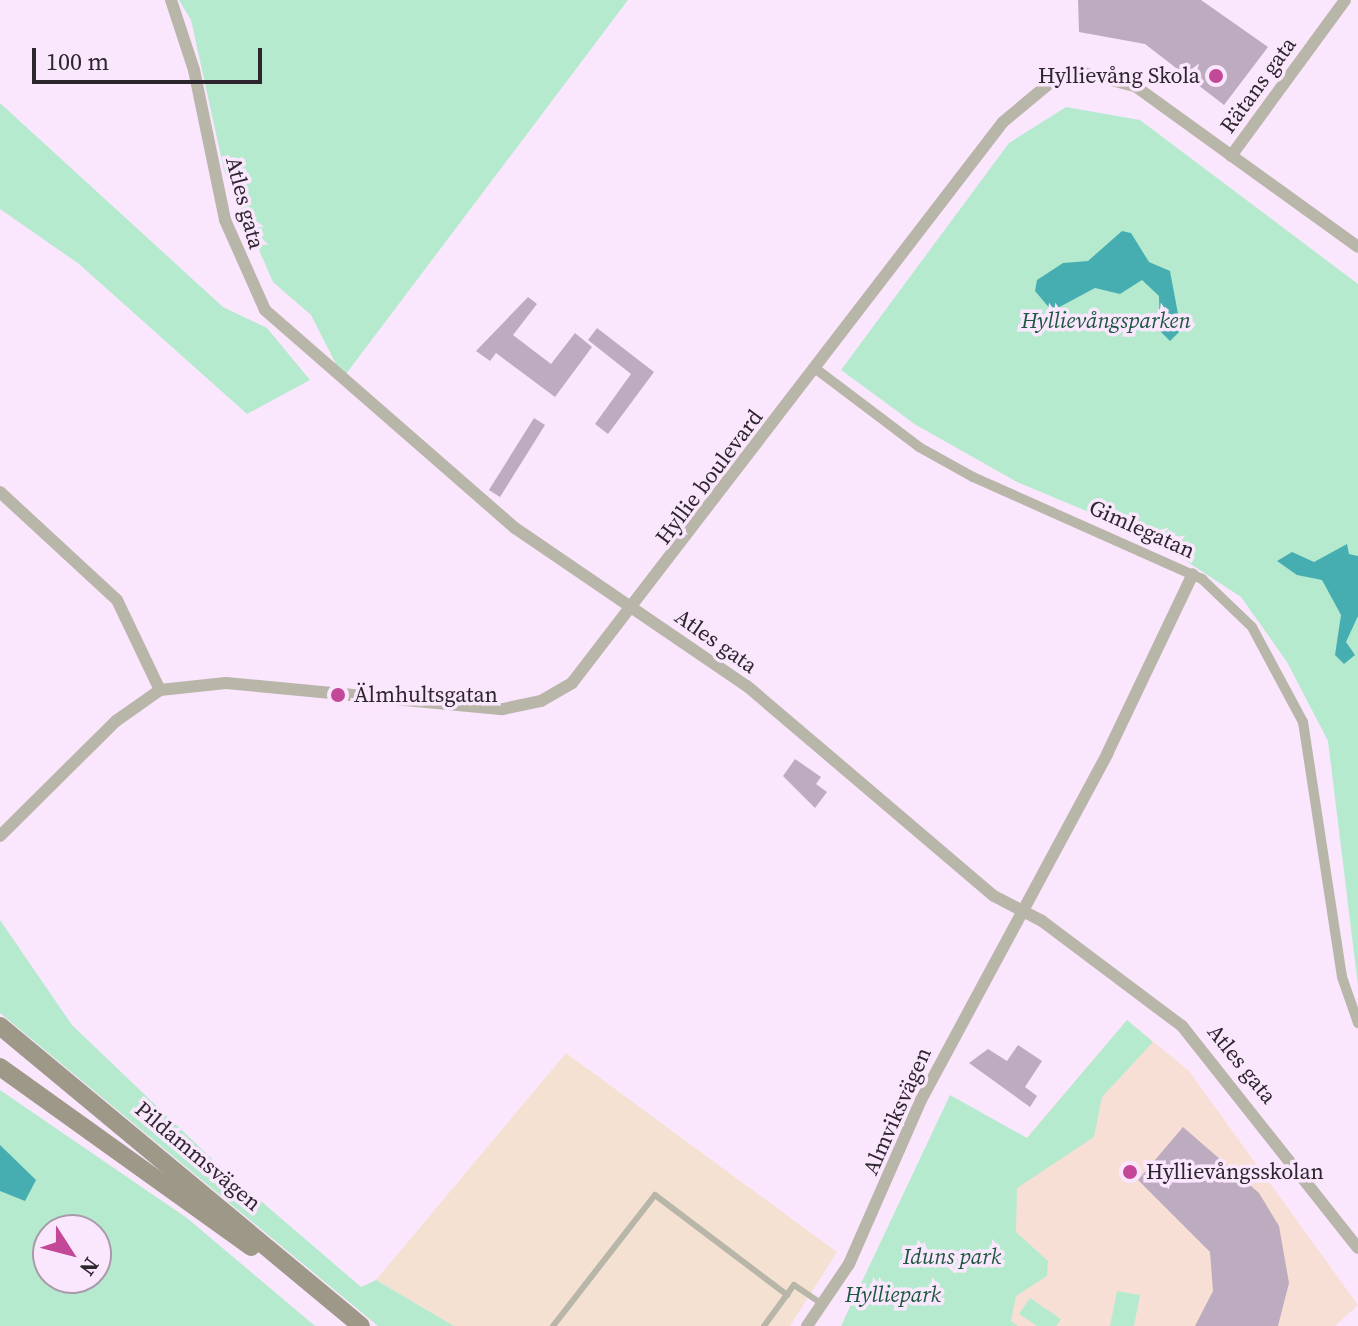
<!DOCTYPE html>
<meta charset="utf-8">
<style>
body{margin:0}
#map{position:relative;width:1358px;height:1326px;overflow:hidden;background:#fbe7fd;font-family:"Source Serif 4",serif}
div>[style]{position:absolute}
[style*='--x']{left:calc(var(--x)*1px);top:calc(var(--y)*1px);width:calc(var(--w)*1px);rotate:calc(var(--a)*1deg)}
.industrial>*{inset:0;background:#f4e1d1}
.education>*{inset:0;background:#f8dfd6}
.green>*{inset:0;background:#b6eacf}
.water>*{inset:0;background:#46aeb0}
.building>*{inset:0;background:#bdabbf;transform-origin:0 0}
.service>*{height:6px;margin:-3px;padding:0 3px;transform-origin:3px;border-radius:3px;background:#b8b5a9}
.pedestrian>*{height:10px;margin:-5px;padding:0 5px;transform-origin:5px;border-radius:5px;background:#b8b5a9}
.minor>*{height:12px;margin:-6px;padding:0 6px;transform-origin:6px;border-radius:6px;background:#b8b5a9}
.secondary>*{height:18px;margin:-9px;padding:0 9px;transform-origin:9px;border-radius:9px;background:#9d9887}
.dots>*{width:22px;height:22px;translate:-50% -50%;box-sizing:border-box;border:4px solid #fbe7fd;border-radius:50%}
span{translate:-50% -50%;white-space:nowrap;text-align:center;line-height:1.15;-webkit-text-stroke:7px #fbe7fd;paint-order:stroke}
.poi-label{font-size:22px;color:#2e262e}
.right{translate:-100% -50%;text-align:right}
.left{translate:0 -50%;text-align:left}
.street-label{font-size:22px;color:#2e262e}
.park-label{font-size:22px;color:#1c583f;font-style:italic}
.north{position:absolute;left:32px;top:1214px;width:80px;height:80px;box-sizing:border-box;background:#fbe7fd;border:2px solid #a99aaa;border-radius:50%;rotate:126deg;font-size:22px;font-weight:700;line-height:32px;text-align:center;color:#2e262e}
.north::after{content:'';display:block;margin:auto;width:28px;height:36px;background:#c44898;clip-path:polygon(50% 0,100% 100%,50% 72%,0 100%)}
.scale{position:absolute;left:32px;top:48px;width:230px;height:36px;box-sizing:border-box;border:4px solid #2e262e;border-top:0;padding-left:10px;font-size:24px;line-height:28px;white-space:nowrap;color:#2e262e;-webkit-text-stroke:6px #fbe7fd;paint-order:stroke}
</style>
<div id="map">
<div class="industrial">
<div style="clip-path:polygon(566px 1053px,837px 1252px,790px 1326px,454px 1326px,376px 1280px)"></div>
</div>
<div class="education">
<div style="clip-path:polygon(1127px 1020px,1189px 1071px,1358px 1305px,1335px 1326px,912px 1326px,968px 1207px)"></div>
</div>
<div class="green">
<div style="clip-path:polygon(179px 0,628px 0,343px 378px,311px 315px,273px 282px,224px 170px,191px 20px)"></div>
<div style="clip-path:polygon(0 103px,223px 307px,267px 328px,310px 380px,247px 414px,79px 264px,0 209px)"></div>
<div style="clip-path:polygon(1066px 107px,1140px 120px,1358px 284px,1358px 986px,1328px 741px,1287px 662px,1241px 597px,1151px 538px,1017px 482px,916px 425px,841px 370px,1009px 143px)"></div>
<div style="clip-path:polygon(0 920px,72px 1025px,212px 1159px,361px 1287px,376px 1280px,454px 1326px,378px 1326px,0 1013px)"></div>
<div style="clip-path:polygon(1127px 1020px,1153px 1042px,1102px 1097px,1094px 1137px,1017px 1188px,1016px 1232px,1048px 1261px,1047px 1276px,1016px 1296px,1011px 1321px,1018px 1326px,841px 1326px,950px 1095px,1027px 1138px)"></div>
<div style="clip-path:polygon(evenodd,0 1090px,187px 1218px,315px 1326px,0 1326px,0 1090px,48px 1230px,96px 1230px,96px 1278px,48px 1278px,48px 1230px)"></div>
<div style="clip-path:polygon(1117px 1291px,1140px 1295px,1134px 1326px,1110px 1326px)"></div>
<div style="clip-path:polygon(1030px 1298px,1061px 1319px,1056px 1326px,1037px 1326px,1019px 1314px)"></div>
</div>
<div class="water">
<div style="clip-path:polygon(1122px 231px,1131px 233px,1149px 262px,1170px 271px,1181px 330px,1170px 341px,1160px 331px,1159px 296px,1142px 280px,1120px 294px,1095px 288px,1052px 311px,1035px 291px,1037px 280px,1063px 263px,1088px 261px)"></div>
<div style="clip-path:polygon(1347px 544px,1349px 554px,1358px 556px,1358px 616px,1346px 642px,1355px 655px,1344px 664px,1335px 655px,1341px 615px,1322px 580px,1297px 575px,1277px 561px,1292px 552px,1314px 562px)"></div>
<div style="clip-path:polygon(0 1145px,36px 1180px,25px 1201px,0 1191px)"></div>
</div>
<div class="building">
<div style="clip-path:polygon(1078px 0,1201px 0,1268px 47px,1224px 105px,1145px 44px,1079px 32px)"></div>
<div style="clip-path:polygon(528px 297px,537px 304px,513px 335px,551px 364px,575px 333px,592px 347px,555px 397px,496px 353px,490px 361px,476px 351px)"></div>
<div style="clip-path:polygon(597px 328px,654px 372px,608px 434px,595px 424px,631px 374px,588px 340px)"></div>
<div style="left:534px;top:418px;width:13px;height:85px;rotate:32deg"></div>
<div style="clip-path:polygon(795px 759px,821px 777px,816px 784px,827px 792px,815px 808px,783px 776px)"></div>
<div style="clip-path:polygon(1018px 1045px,1042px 1061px,1025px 1087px,1037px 1096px,1030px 1107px,969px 1063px,988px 1049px,1007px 1061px)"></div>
<div style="clip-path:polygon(1183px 1127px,1259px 1193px,1279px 1226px,1289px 1283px,1278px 1326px,1195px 1326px,1213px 1291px,1210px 1252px,1138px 1180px)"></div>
</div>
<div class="service">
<div style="--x:553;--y:1326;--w:166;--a:-52.1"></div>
<div style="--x:655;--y:1195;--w:166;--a:37.1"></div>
<div style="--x:764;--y:1326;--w:51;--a:-53.8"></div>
<div style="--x:794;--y:1285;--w:34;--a:34"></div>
</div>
<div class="pedestrian">
<div style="--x:816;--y:369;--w:129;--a:37.1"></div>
<div style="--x:919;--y:447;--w:62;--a:29.1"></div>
<div style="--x:973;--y:477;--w:251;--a:24"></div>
<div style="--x:1202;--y:579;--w:69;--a:43.8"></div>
<div style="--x:1252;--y:627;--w:108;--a:61.8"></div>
<div style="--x:1303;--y:722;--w:258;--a:81.3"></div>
<div style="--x:1342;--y:977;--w:49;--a:70.8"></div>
</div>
<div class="minor">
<div style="--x:171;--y:0;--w:74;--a:71.8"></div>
<div style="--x:194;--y:70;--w:153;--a:78.3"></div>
<div style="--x:225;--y:220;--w:98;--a:66"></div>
<div style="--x:265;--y:310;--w:332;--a:41.1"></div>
<div style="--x:515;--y:528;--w:281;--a:34.3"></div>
<div style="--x:747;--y:686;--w:324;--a:40.4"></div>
<div style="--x:994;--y:896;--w:54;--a:27.5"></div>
<div style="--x:1042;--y:921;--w:175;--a:36.9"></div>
<div style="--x:1182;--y:1026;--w:283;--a:51.6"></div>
<div style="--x:1231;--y:156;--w:193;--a:-53.8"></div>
<div style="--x:0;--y:492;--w:159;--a:42.7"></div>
<div style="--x:117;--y:600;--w:100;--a:64.5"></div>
<div style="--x:0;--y:836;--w:163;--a:-44.8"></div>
<div style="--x:116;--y:721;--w:54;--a:-35.2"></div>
<div style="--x:160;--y:690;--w:66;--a:-6.1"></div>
<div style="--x:226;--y:683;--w:278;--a:5.4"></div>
<div style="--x:503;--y:709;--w:39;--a:-12"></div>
<div style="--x:541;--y:701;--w:36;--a:-30"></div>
<div style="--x:572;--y:683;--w:707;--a:-52.47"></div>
<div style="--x:1003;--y:122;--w:62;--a:-39.8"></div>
<div style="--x:1051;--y:82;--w:37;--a:-13"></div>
<div style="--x:1087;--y:74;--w:49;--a:14"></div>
<div style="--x:1135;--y:86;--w:275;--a:35.8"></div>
<div style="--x:807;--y:1326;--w:75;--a:-55.9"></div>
<div style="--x:849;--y:1264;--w:179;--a:-66.3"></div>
<div style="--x:921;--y:1100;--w:393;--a:-61.7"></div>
<div style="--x:1107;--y:754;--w:199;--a:-64.5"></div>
</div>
<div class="secondary">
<div style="--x:0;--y:1026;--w:469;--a:39.7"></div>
<div style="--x:0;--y:1067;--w:309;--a:35.6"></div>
</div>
<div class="dots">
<div style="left:1216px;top:76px;background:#c44898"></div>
<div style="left:338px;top:695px;background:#c44898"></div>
<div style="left:1130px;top:1172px;background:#c44898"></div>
</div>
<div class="poi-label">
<span class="right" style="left:1200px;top:76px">Hyllievång Skola</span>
<span class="left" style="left:354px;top:695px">Älmhultsgatan</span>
<span class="left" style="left:1146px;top:1172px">Hyllievångsskolan</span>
</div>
<div class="street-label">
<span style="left:1258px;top:85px;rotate:-54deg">Rätans gata</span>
<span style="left:245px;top:203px;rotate:75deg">Atles gata</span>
<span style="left:709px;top:477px;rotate:-53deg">Hyllie boulevard</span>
<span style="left:1142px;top:529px;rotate:24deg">Gimlegatan</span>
<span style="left:716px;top:641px;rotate:35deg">Atles gata</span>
<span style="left:1242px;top:1064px;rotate:51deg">Atles gata</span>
<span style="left:897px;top:1111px;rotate:-66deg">Almviksvägen</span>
<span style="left:198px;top:1156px;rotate:40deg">Pildammsvägen</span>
</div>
<div class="park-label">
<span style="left:1106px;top:321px">Hyllievångsparken</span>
<span style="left:952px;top:1257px">Iduns park</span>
<span style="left:893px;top:1295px">Hylliepark</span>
</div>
<div class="north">N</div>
<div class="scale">100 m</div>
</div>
